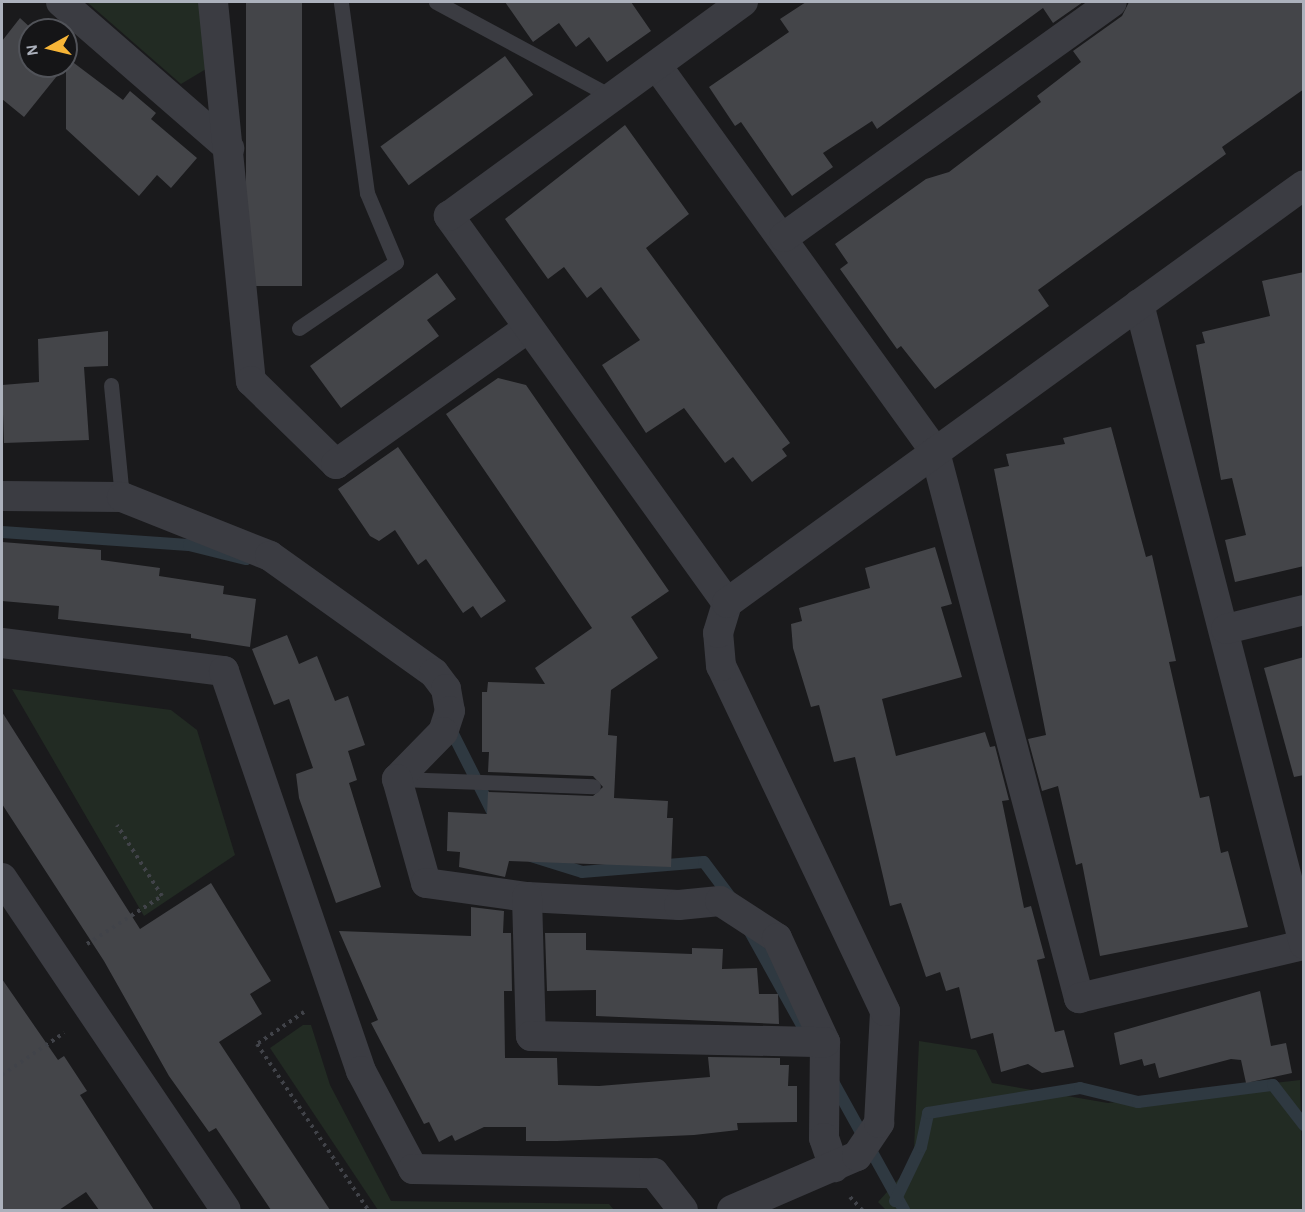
<!DOCTYPE html>
<style>
body{margin:0}
#map{position:relative;width:1305px;height:1212px;overflow:hidden;background:#1a1a1c;font-family:"Alegreya Sans",sans-serif}
div>[style]{position:absolute}
[style*='--x']{left:calc(var(--x)*1px);top:calc(var(--y)*1px);width:calc(var(--w)*1px);rotate:calc(var(--a)*1deg)}
.green>*{inset:0;background:#222b23}
.stream>*{height:12px;margin:-6px;padding:0 6px;transform-origin:6px;border-radius:6px;background:#2f3941}
.building>*{inset:0;background:#444549;transform-origin:0 0}
.path>*{height:4px;margin-top:-2px;transform-origin:0;background:repeating-linear-gradient(90deg,#414349 0 3px,transparent 0 7.5px)}
.service>*{height:15px;margin:-7.5px;padding:0 7.5px;transform-origin:7.5px;border-radius:7.5px;background:#3b3c42}
.minor>*{height:30px;margin:-15px;padding:0 15px;transform-origin:15px;border-radius:15px;background:#3b3c42}
span{translate:-50% -50%;white-space:nowrap;text-align:center;line-height:1.15;-webkit-text-stroke:5px #151517;paint-order:stroke}
.frame{position:absolute;inset:0;border:3px solid #acb1bc;pointer-events:none}
.north{position:absolute;left:18px;top:18px;width:60px;height:60px;box-sizing:border-box;background:#151517;border:2px solid #515359;border-radius:50%;rotate:262deg;font-size:16px;font-weight:700;line-height:24px;text-align:center;color:#acb1bc}
.north::after{content:'';display:block;margin:auto;width:21px;height:27px;background:#f7b537;clip-path:polygon(50% 0,100% 100%,50% 72%,0 100%)}
</style>
<div id="map">
<div class="green">
<div style="clip-path:polygon(87px 2px,199px 2px,206px 69px,181px 84px)"></div>
<div style="clip-path:polygon(12px 689px,171px 710px,197px 730px,235px 855px,144px 916px)"></div>
<div style="clip-path:polygon(303px 1025px,311px 1025px,330px 1085px,391px 1201px,609px 1204px,614px 1210px,378px 1210px,270px 1048px)"></div>
<div style="clip-path:polygon(919px 1041px,976px 1050px,992px 1083px,1108px 1103px,1300px 1080px,1303px 1210px,886px 1210px,878px 1202px,906px 1171px,914px 1149px)"></div>
</div>
<div class="stream">
<div style="--x:2;--y:532;--w:187;--a:4"></div>
<div style="--x:189;--y:545;--w:59;--a:13.8"></div>
<div style="--x:449;--y:726;--w:102;--a:63.2"></div>
<div style="--x:531;--y:856;--w:53;--a:17.4"></div>
<div style="--x:582;--y:872;--w:122;--a:-4.7"></div>
<div style="--x:704;--y:862;--w:50;--a:53.1"></div>
<div style="--x:748;--y:928;--w:118;--a:61"></div>
<div style="--x:832;--y:1080;--w:149;--a:61"></div>
<div style="--x:895;--y:1201;--w:60;--a:-64.3"></div>
<div style="--x:921;--y:1147;--w:35;--a:-78"></div>
<div style="--x:928;--y:1113;--w:154;--a:-9.3"></div>
<div style="--x:1080;--y:1088;--w:60;--a:13.6"></div>
<div style="--x:1138;--y:1102;--w:136;--a:-7.2"></div>
<div style="--x:1273;--y:1085;--w:51;--a:52.2"></div>
</div>
<div class="building">
<div style="left:246px;top:2px;width:56px;height:284px"></div>
<div style="clip-path:polygon(505px 2px,631px 2px,651px 31px,607px 62px,589px 37px,576px 47px,559px 23px,533px 42px)"></div>
<div style="clip-path:polygon(806px 2px,1083px 2px,1053px 23px,1043px 8px,877px 129px,872px 121px,823px 153px,833px 167px,792px 196px,741px 122px,735px 126px,709px 87px,789px 32px,780px 19px)"></div>
<div style="clip-path:polygon(1129px 2px,1304px 2px,1304px 89px,1222px 147px,1226px 154px,1038px 290px,1049px 306px,935px 389px,901px 346px,897px 349px,840px 269px,848px 263px,835px 244px,926px 179px,949px 172px,1041px 102px,1037px 96px,1081px 62px,1073px 51px,1122px 16px)"></div>
<div style="clip-path:polygon(20px 18px,33px 30px,30px 66px,65px 66px,24px 117px,2px 99px,2px 41px)"></div>
<div style="left:505px;top:56px;width:48px;height:154px;rotate:54deg"></div>
<div style="clip-path:polygon(66px 57px,123px 100px,130px 91px,156px 113px,151px 119px,197px 158px,171px 188px,157px 175px,139px 196px,66px 129px)"></div>
<div style="clip-path:polygon(625px 125px,689px 214px,646px 248px,790px 443px,782px 449px,787px 456px,752px 482px,733px 457px,725px 463px,684px 408px,646px 433px,602px 365px,640px 340px,601px 287px,587px 298px,564px 267px,548px 279px,505px 219px)"></div>
<div style="clip-path:polygon(1304px 272px,1304px 566px,1235px 582px,1225px 540px,1246px 535px,1232px 478px,1221px 480px,1196px 345px,1205px 343px,1202px 332px,1270px 316px,1262px 281px)"></div>
<div style="clip-path:polygon(437px 273px,456px 299px,427px 320px,439px 336px,341px 408px,310px 366px)"></div>
<div style="clip-path:polygon(108px 331px,108px 366px,84px 367px,89px 440px,4px 443px,2px 385px,39px 382px,38px 339px)"></div>
<div style="clip-path:polygon(498px 378px,526px 385px,669px 591px,631px 617px,658px 658px,611px 690px,608px 735px,617px 736px,614px 798px,668px 801px,667px 818px,673px 818px,671px 867px,509px 861px,505px 877px,459px 867px,460px 852px,447px 851px,448px 812px,487px 814px,488px 792px,593px 796px,603px 787px,593px 776px,488px 772px,489px 752px,482px 752px,482px 692px,487px 692px,488px 682px,545px 684px,535px 668px,592px 628px,446px 414px)"></div>
<div style="clip-path:polygon(1111px 427px,1146px 557px,1152px 555px,1176px 661px,1169px 662px,1200px 798px,1209px 796px,1221px 853px,1228px 851px,1248px 927px,1100px 956px,1082px 863px,1076px 865px,1058px 786px,1042px 791px,1028px 739px,1046px 735px,994px 469px,1009px 466px,1006px 454px,1065px 444px,1063px 438px)"></div>
<div style="clip-path:polygon(398px 447px,506px 601px,481px 618px,473px 606px,463px 613px,426px 559px,418px 565px,395px 530px,379px 541px,370px 536px,338px 489px)"></div>
<div style="clip-path:polygon(2px 542px,101px 550px,101px 560px,160px 568px,159px 576px,224px 586px,223px 594px,256px 599px,250px 647px,191px 638px,191px 634px,58px 619px,59px 606px,2px 601px)"></div>
<div style="clip-path:polygon(935px 547px,952px 604px,941px 607px,962px 677px,882px 699px,896px 756px,985px 732px,990px 747px,995px 746px,1009px 800px,1002px 801px,1024px 908px,1031px 906px,1045px 958px,1037px 960px,1055px 1032px,1064px 1030px,1074px 1067px,1042px 1073px,1028px 1064px,1001px 1072px,993px 1033px,971px 1039px,959px 987px,946px 991px,940px 972px,926px 977px,901px 903px,890px 906px,855px 757px,834px 762px,819px 705px,811px 707px,793px 648px,791px 624px,802px 621px,799px 608px,870px 588px,865px 568px)"></div>
<div style="clip-path:polygon(287px 635px,299px 664px,317px 656px,335px 701px,348px 696px,365px 745px,348px 751px,357px 780px,349px 783px,381px 887px,336px 903px,299px 798px,296px 774px,313px 768px,289px 699px,274px 705px,252px 649px)"></div>
<div style="clip-path:polygon(1304px 657px,1304px 775px,1294px 777px,1264px 668px)"></div>
<div style="clip-path:polygon(2px 712px,140px 929px,211px 883px,271px 981px,250px 994px,262px 1014px,219px 1042px,330px 1210px,271px 1210px,216px 1128px,209px 1132px,169px 1076px,104px 961px,2px 804px)"></div>
<div style="clip-path:polygon(471px 907px,504px 911px,503px 933px,511px 933px,512px 991px,504px 991px,505px 1058px,557px 1058px,558px 1085px,599px 1086px,710px 1077px,708px 1057px,780px 1058px,780px 1065px,789px 1065px,788px 1086px,797px 1086px,797px 1122px,737px 1123px,738px 1130px,694px 1135px,557px 1141px,526px 1141px,526px 1127px,484px 1127px,455px 1141px,452px 1135px,439px 1142px,429px 1122px,424px 1124px,371px 1023px,378px 1020px,339px 931px,471px 936px)"></div>
<div style="clip-path:polygon(545px 933px,586px 933px,586px 950px,692px 954px,692px 948px,723px 949px,722px 969px,757px 968px,759px 994px,778px 994px,779px 1024px,596px 1016px,596px 990px,547px 991px)"></div>
<div style="clip-path:polygon(2px 979px,58px 1060px,64px 1056px,87px 1091px,80px 1095px,154px 1210px,99px 1210px,86px 1192px,59px 1210px,2px 1210px)"></div>
<div style="clip-path:polygon(1260px 991px,1271px 1046px,1286px 1043px,1292px 1073px,1246px 1083px,1241px 1060px,1231px 1059px,1159px 1078px,1155px 1063px,1144px 1066px,1142px 1059px,1120px 1065px,1114px 1033px)"></div>
</div>
<div class="path">
<div style="--x:87;--y:944;--w:89;--a:-32.6"></div>
<div style="--x:162;--y:896;--w:84;--a:-122.4"></div>
<div style="--x:304;--y:1012;--w:57;--a:145.8"></div>
<div style="--x:257;--y:1044;--w:200;--a:56.2"></div>
<div style="--x:2;--y:1075;--w:75;--a:-34.1"></div>
<div style="--x:850;--y:1197;--w:18;--a:47"></div>
</div>
<div class="service">
<div style="--x:436;--y:2;--w:202;--a:28.3"></div>
<div style="--x:299;--y:328;--w:117;--a:-34.2"></div>
<div style="--x:396;--y:262;--w:75;--a:-112.8"></div>
<div style="--x:367;--y:193;--w:193;--a:-97.8"></div>
<div style="--x:111;--y:385;--w:113;--a:84.4"></div>
<div style="--x:398;--y:779;--w:195;--a:2.1"></div>
</div>
<div class="minor">
<div style="--x:61;--y:2;--w:223;--a:41"></div>
<div style="--x:213;--y:2;--w:381;--a:84.3"></div>
<div style="--x:251;--y:381;--w:119;--a:44.3"></div>
<div style="--x:336;--y:464;--w:234;--a:-35.3"></div>
<div style="--x:657;--y:66;--w:476;--a:54.2"></div>
<div style="--x:935;--y:452;--w:565;--a:75.23"></div>
<div style="--x:1079;--y:998;--w:231;--a:-13.3"></div>
<div style="--x:784;--y:237;--w:403;--a:-35.6"></div>
<div style="--x:1139;--y:304;--w:661;--a:75.54"></div>
<div style="--x:2;--y:496;--w:120;--a:0.5"></div>
<div style="--x:122;--y:497;--w:159;--a:21.7"></div>
<div style="--x:270;--y:556;--w:201;--a:35.5"></div>
<div style="--x:434;--y:673;--w:20;--a:53"></div>
<div style="--x:446;--y:689;--w:22;--a:80"></div>
<div style="--x:450;--y:711;--w:22;--a:108"></div>
<div style="--x:443;--y:732;--w:66;--a:134.4"></div>
<div style="--x:397;--y:779;--w:108;--a:74.4"></div>
<div style="--x:426;--y:883;--w:102;--a:7.9"></div>
<div style="--x:527;--y:897;--w:152;--a:3"></div>
<div style="--x:679;--y:905;--w:41;--a:-5.6"></div>
<div style="--x:720;--y:901;--w:68;--a:33"></div>
<div style="--x:777;--y:938;--w:115;--a:65.2"></div>
<div style="--x:825;--y:1042;--w:96;--a:90.6"></div>
<div style="--x:824;--y:1138;--w:31;--a:71"></div>
<div style="--x:727;--y:603;--w:477;--a:-125.7"></div>
<div style="--x:449;--y:216;--w:364;--a:-36.1"></div>
<div style="--x:1226;--y:629;--w:80;--a:-13.7"></div>
<div style="--x:2;--y:643;--w:224;--a:7.2"></div>
<div style="--x:224;--y:671;--w:423;--a:71.1"></div>
<div style="--x:361;--y:1071;--w:111;--a:62"></div>
<div style="--x:413;--y:1169;--w:241;--a:1"></div>
<div style="--x:654;--y:1173;--w:47;--a:51.9"></div>
<div style="--x:2;--y:878;--w:400;--a:56"></div>
<div style="--x:527;--y:897;--w:139;--a:88.4"></div>
<div style="--x:531;--y:1036;--w:294;--a:1.2"></div>
<div style="--x:732;--y:1210;--w:136;--a:-23.4"></div>
<div style="--x:857;--y:1156;--w:40;--a:-56"></div>
<div style="--x:879;--y:1123;--w:112;--a:-86.9"></div>
<div style="--x:885;--y:1011;--w:382;--a:-115.4"></div>
<div style="--x:721;--y:666;--w:33;--a:-95"></div>
<div style="--x:718;--y:633;--w:31;--a:-73"></div>
<div style="--x:727;--y:603;--w:712;--a:-35.92"></div>
</div>
<div class="frame"></div>
<div class="north">N</div>
</div>
